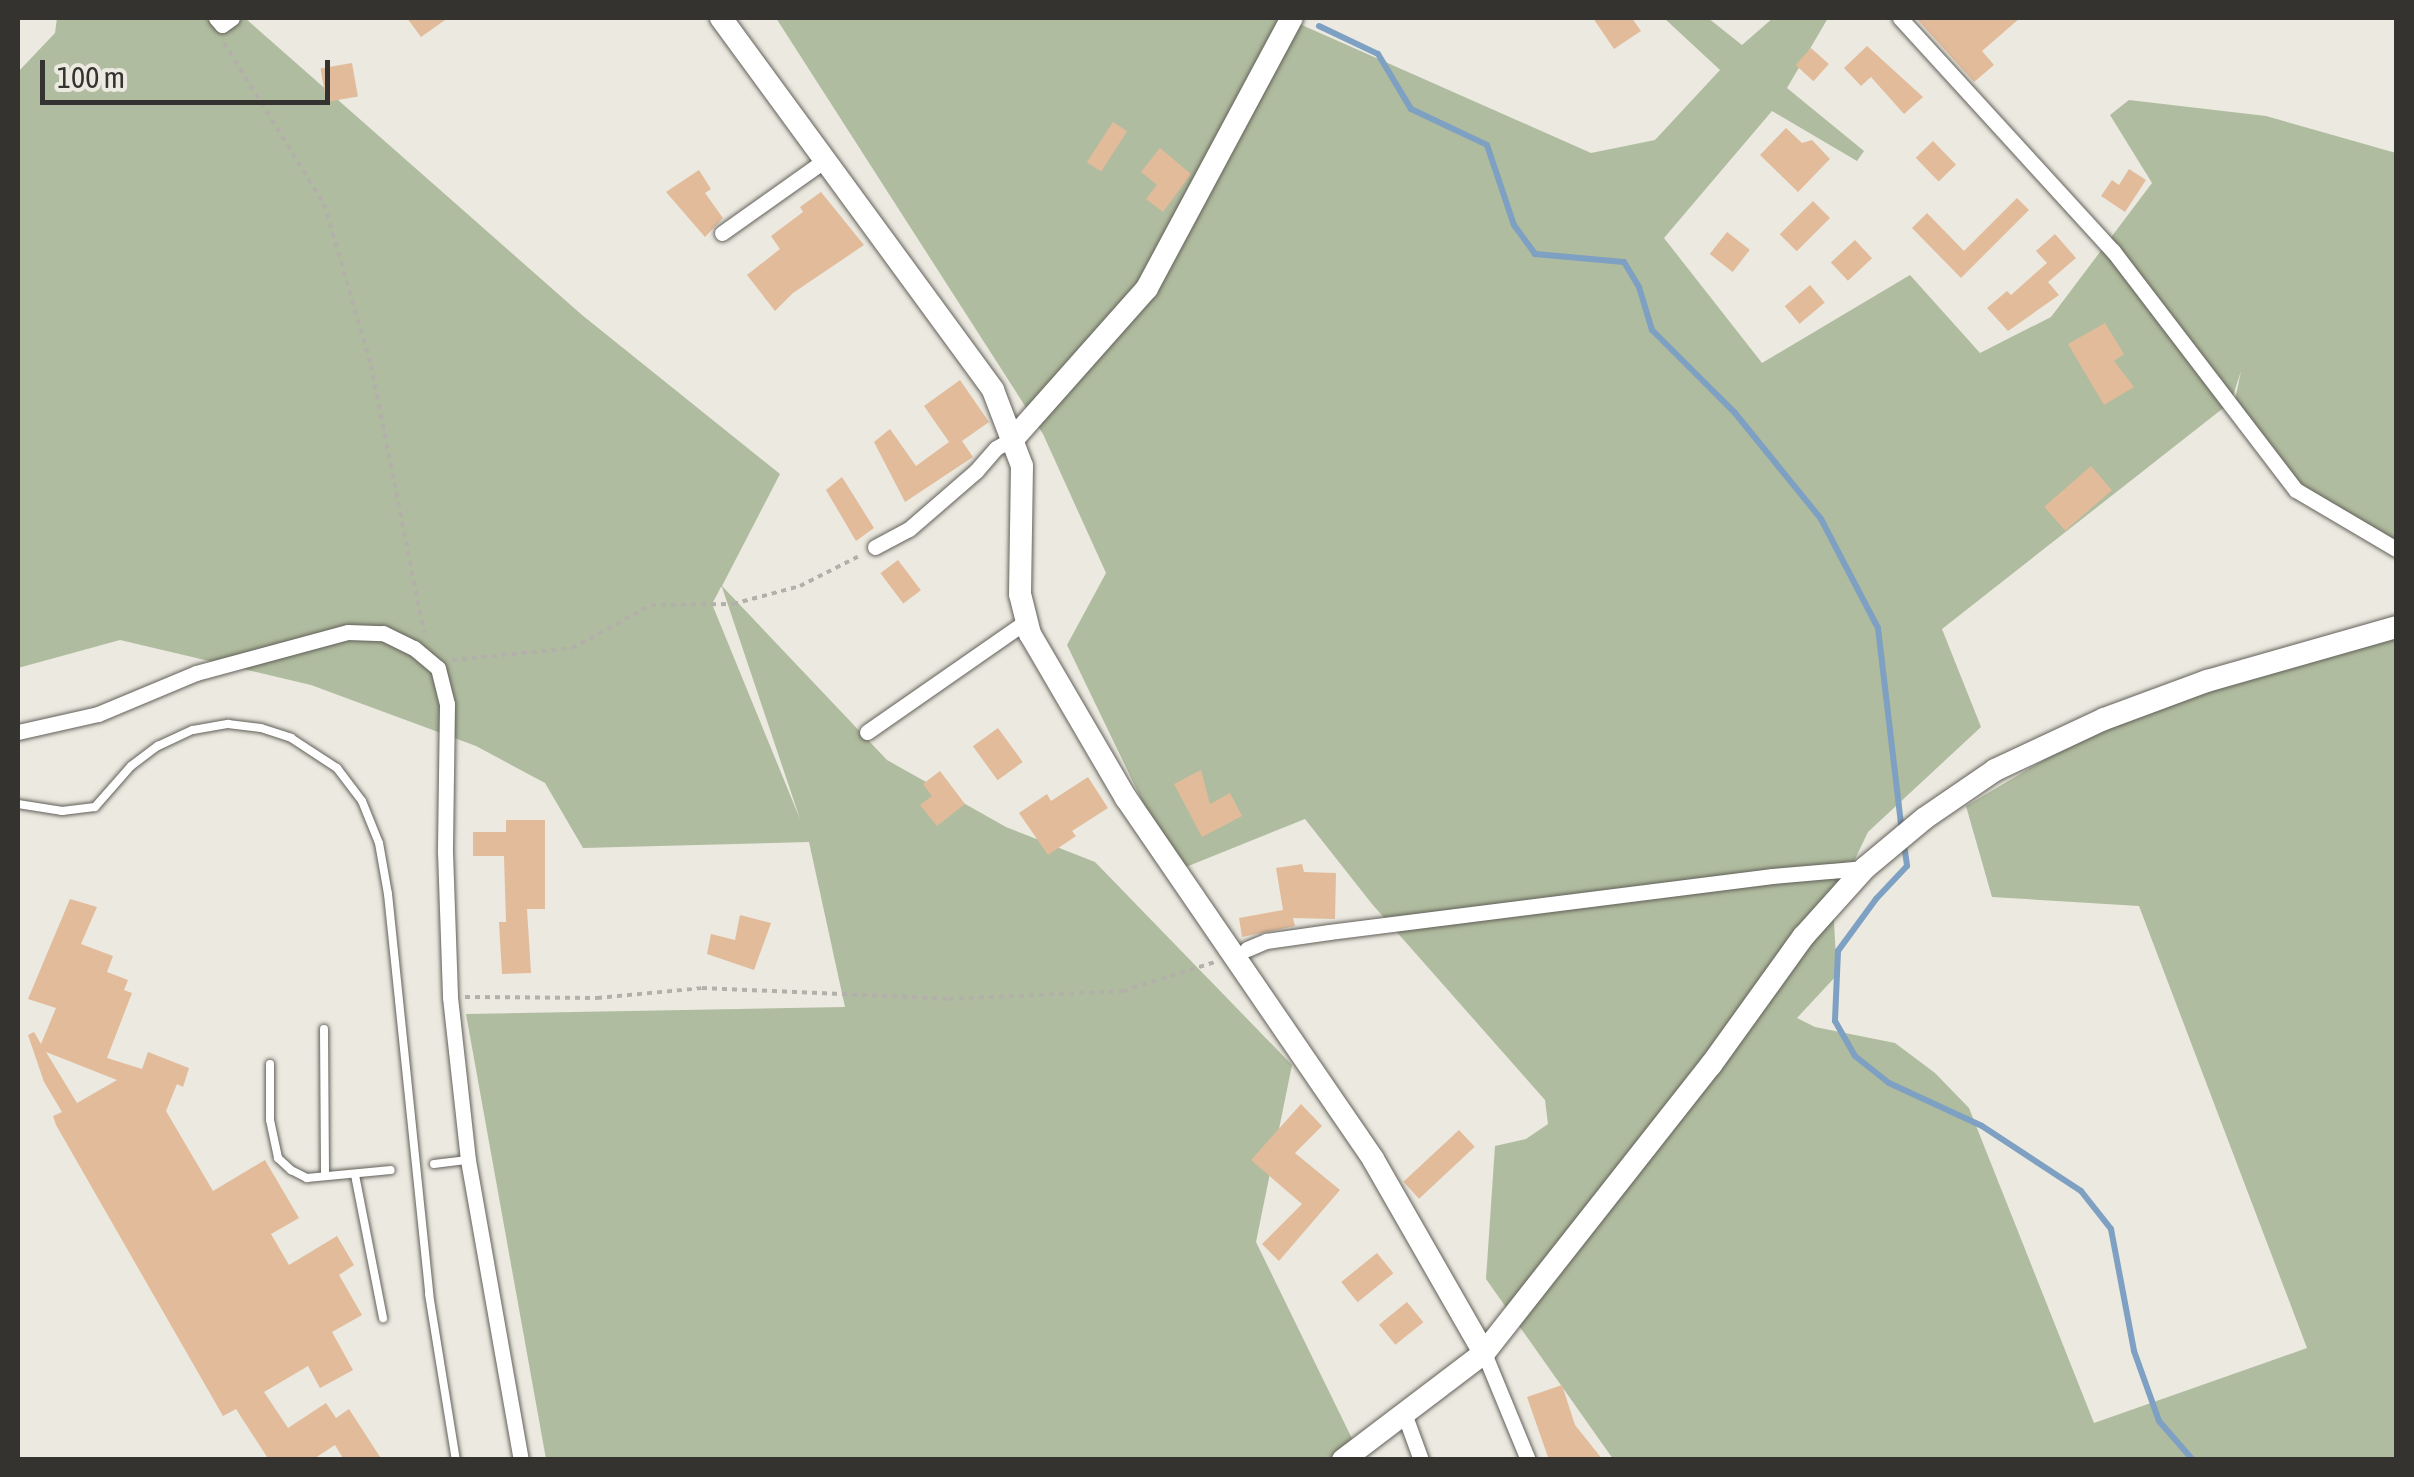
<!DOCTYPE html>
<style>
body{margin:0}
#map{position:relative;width:2414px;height:1477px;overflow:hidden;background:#ebe9e0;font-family:"Asap Condensed",sans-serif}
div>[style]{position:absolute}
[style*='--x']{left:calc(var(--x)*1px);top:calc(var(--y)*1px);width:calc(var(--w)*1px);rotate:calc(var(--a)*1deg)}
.green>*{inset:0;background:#b0bc9f}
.stream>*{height:6px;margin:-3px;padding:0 3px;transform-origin:3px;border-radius:3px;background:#7ea0c2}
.building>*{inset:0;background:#e2bb9b;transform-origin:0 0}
.path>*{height:4px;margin-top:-2px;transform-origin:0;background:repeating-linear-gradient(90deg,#b2b0a9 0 5px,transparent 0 10px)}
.roads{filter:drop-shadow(0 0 2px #626059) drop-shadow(0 0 2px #626059)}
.lane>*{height:8px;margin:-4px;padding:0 4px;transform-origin:4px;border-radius:4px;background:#fff}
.street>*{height:15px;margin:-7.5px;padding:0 7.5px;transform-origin:7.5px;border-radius:7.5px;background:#fff}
.secondary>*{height:22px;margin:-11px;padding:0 11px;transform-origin:11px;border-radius:11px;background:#fff}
span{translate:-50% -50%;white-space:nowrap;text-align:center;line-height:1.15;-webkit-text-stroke:10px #ebe9e0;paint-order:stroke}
.frame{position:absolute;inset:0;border:20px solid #343330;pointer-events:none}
.scale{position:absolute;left:40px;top:60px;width:290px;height:45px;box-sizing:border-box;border:5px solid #343330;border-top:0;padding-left:12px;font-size:30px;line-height:35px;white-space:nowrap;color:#343330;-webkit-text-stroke:8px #ebe9e0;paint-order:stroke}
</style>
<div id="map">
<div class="green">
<div style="clip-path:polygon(evenodd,57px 18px,245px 18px,582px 315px,780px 474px,722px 586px,887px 760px,1006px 827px,1095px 862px,1292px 1065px,1256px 1242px,1362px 1459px,546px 1459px,466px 1014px,845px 1007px,809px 842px,583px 848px,545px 783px,476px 746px,311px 685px,120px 640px,18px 668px,18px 72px,55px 33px,57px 18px,721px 587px,722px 587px,800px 819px,712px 604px,721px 587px)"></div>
<div style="clip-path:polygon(776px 18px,1286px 18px,1591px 153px,1655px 140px,1720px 70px,1664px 18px,1708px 18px,1742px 45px,1773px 18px,1828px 18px,1787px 88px,1864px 151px,1857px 161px,1772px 111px,1664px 238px,1762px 363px,1910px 275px,1980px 353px,2051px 317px,2152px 183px,2110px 115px,2129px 100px,2266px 116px,2396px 153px,2396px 549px,2296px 490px,2234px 405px,2241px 371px,2231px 402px,1942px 629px,1981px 727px,1868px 832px,1833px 905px,1837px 975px,1797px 1018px,1815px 1027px,1895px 1043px,1935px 1073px,1969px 1108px,2094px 1423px,2307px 1348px,2139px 906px,1992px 897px,1966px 806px,2125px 712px,2396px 636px,2396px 1459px,1613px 1459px,1486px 1279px,1495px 1146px,1526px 1139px,1548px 1124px,1545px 1100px,1372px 904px,1305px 819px,1176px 871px,1067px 645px,1106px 573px,1043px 434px)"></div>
</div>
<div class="stream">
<div style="--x:1319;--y:26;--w:65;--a:25.4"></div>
<div style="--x:1378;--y:54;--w:64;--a:59"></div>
<div style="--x:1411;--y:109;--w:84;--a:25.3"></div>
<div style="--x:1487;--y:145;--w:84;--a:71.4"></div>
<div style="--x:1514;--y:225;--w:36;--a:54"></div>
<div style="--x:1535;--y:254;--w:89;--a:5.1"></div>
<div style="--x:1624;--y:262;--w:29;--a:59"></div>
<div style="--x:1639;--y:287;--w:45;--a:73.2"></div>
<div style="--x:1652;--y:330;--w:117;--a:45"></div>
<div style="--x:1735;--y:413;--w:136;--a:50.9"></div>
<div style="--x:1821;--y:519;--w:123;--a:62.4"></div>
<div style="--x:1878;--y:628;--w:204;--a:83.3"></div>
<div style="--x:1904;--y:844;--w:22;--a:82"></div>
<div style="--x:1907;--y:866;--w:45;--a:133.2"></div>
<div style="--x:1876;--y:899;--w:64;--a:126.2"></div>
<div style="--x:1838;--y:951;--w:70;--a:92.5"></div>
<div style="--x:1835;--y:1021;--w:40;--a:60.3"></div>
<div style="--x:1855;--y:1056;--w:43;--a:38.5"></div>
<div style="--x:1889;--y:1083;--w:102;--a:24.8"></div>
<div style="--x:1982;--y:1126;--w:118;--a:33.3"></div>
<div style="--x:2081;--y:1191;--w:48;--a:51.7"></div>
<div style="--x:2111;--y:1229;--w:124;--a:79.3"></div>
<div style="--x:2134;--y:1351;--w:74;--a:70.3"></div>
<div style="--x:2159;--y:1421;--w:52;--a:48.9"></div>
</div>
<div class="building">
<div style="clip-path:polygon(407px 18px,448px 18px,421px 37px)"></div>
<div style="clip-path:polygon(1593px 18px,1632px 18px,1641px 31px,1614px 49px)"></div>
<div style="clip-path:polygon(1916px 18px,2020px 18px,1982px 51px,1994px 65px,1974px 82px)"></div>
<div style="clip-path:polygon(1867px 46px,1923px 97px,1904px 114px,1871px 77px,1861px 86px,1844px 68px)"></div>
<div style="left:1811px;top:48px;width:24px;height:23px;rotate:42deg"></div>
<div style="left:352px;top:63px;width:34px;height:32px;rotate:80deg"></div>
<div style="left:1113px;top:122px;width:17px;height:48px;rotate:33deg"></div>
<div style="clip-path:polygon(1786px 128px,1802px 143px,1812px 140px,1830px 159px,1798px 192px,1760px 155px)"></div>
<div style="left:1933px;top:141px;width:33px;height:24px;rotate:46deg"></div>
<div style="clip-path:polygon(1160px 148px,1191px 174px,1163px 212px,1146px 199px,1157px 185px,1141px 172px)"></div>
<div style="clip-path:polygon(2129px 169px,2146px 180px,2125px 212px,2101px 196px,2112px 180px,2119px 185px)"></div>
<div style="clip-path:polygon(699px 170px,711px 189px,705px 193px,723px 218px,705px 237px,666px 192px)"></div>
<div style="clip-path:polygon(821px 192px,864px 245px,793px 293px,775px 311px,747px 275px,780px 249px,771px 236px,803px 212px,800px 207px)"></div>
<div style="clip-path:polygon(2017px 198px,2029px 210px,1961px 278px,1912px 228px,1927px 213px,1964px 251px)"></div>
<div style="left:1813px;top:201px;width:24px;height:47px;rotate:45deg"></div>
<div style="left:1727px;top:232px;width:29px;height:28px;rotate:38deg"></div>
<div style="clip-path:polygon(2055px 234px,2076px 258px,2048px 282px,2059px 295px,2008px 331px,1987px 308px,2007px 291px,2011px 295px,2047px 263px,2036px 251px)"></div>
<div style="left:1855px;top:240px;width:25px;height:33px;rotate:47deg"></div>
<div style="left:1810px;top:285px;width:23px;height:33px;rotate:50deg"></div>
<div style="clip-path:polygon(2105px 323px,2124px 354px,2114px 361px,2134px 387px,2104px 405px,2068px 344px)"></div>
<div style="clip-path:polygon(960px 380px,989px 422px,962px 441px,973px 457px,905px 502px,874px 442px,890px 429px,916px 466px,949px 442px,924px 406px)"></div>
<div style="left:2091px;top:466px;width:32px;height:62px;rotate:49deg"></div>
<div style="clip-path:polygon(842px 477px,874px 528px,856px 541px,826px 490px)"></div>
<div style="left:898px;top:560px;width:38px;height:22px;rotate:53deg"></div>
<div style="left:998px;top:728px;width:42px;height:31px;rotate:54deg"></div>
<div style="clip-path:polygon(1201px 770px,1210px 804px,1230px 793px,1242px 816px,1202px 837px,1174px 784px)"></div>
<div style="clip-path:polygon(940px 771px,965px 804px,937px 826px,920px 805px,932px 796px,923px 784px)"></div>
<div style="clip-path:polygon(1088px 777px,1108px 808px,1072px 831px,1076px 836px,1048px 855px,1019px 813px,1047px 794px,1051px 801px)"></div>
<div style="clip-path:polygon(506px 820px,545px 820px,545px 909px,527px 909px,531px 973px,502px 974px,499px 922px,506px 922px,504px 856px,473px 856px,473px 832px,506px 832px)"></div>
<div style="clip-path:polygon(1302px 864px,1304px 872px,1336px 873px,1335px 919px,1293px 918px,1295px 926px,1242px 937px,1239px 918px,1283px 910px,1276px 868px)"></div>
<div style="clip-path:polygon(evenodd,70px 899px,97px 907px,81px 944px,113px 956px,107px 972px,128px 980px,124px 990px,132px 993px,107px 1058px,142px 1069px,148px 1052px,189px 1068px,183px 1087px,177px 1084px,166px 1111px,213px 1191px,265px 1160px,299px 1218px,271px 1234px,289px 1265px,337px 1236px,354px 1265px,339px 1275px,362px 1315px,332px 1332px,353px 1370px,320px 1388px,308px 1366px,264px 1392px,288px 1428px,326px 1403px,336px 1418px,349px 1409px,382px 1460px,344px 1460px,335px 1445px,312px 1460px,269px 1460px,236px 1409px,223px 1416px,56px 1125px,53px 1116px,62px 1112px,44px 1082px,28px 1035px,34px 1032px,41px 1044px,56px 1008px,28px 999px,70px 899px,46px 1052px,117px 1080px,77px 1103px,46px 1052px)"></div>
<div style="clip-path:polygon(740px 915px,771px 923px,754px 970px,707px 954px,711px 934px,735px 940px)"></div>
<div style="clip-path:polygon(1301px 1104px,1322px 1126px,1295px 1153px,1340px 1190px,1279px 1261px,1262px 1244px,1302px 1204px,1251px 1160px)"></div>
<div style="left:1459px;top:1130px;width:23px;height:76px;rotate:47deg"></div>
<div style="left:1377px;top:1253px;width:26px;height:46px;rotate:51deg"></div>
<div style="left:1407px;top:1302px;width:26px;height:36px;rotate:51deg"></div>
<div style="clip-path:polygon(1562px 1385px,1575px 1425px,1603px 1460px,1549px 1460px,1527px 1397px)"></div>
</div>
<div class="path">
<div style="--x:224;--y:43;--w:190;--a:58.2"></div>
<div style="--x:324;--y:204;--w:168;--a:73.7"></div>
<div style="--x:371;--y:365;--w:273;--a:78.8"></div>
<div style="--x:452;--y:660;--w:121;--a:-5.7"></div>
<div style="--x:572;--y:648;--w:90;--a:-28.6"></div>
<div style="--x:651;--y:605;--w:82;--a:-0.7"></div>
<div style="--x:733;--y:604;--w:69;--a:-15"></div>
<div style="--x:800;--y:586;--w:68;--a:-26.9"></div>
<div style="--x:465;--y:997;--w:132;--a:0.4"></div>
<div style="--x:597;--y:998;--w:105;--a:-5.4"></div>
<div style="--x:702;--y:988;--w:247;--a:2.5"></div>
<div style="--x:949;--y:999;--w:174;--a:-2.6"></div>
<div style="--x:1123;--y:991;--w:96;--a:-17.5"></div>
</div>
<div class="roads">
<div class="lane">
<div style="--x:18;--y:804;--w:45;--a:9"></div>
<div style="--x:62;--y:811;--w:33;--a:-7"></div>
<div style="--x:95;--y:807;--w:55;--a:-48.7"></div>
<div style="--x:131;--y:766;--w:34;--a:-37"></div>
<div style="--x:158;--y:746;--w:38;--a:-25"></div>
<div style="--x:193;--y:730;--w:36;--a:-10"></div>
<div style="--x:228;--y:724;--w:33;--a:7"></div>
<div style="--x:261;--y:728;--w:32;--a:18"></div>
<div style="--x:291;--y:738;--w:55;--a:33.1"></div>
<div style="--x:337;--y:768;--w:41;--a:52.9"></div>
<div style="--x:362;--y:801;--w:45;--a:68"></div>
<div style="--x:379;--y:843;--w:52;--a:80"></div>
<div style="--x:388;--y:894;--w:402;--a:84.1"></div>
<div style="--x:429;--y:1294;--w:168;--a:80.8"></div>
<div style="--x:324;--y:1029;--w:147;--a:89.6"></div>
<div style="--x:270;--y:1064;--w:56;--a:90"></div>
<div style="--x:270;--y:1120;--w:39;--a:78"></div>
<div style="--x:278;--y:1158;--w:18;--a:43"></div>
<div style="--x:291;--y:1170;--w:18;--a:27"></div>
<div style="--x:307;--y:1178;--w:84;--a:-5.4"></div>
<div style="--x:434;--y:1164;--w:34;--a:-7"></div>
<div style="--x:355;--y:1175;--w:146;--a:78.9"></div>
</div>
<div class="street">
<div style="--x:216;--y:18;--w:9;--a:49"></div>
<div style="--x:222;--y:25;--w:12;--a:-35"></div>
<div style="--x:1900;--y:18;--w:316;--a:47.6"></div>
<div style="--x:2113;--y:251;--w:301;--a:52.6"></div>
<div style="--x:2296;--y:490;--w:116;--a:30.5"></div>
<div style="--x:722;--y:233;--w:126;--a:-35.3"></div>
<div style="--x:875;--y:547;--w:38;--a:-28"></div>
<div style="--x:909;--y:529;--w:89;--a:-40.9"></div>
<div style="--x:976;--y:471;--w:30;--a:-49"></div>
<div style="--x:996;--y:448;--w:21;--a:-29"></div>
<div style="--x:18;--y:732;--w:82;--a:-12.7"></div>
<div style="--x:98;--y:714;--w:106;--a:-22.7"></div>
<div style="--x:196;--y:673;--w:157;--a:-15.1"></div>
<div style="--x:348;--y:632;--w:35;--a:2"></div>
<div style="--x:383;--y:633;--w:34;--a:26"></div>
<div style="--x:414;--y:648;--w:31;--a:40"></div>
<div style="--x:438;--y:668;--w:37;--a:76"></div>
<div style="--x:447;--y:704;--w:148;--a:90.8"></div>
<div style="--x:445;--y:852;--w:145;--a:88"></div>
<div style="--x:450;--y:997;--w:164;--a:83.7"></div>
<div style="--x:468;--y:1160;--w:305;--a:80"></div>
<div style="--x:867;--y:732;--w:195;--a:-34.8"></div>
<div style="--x:1247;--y:949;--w:21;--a:-23"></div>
<div style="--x:1266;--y:941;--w:64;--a:-8.1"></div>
<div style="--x:1329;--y:932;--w:447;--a:-7.2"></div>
<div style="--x:1772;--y:876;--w:93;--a:-4.9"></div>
<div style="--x:1484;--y:1353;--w:116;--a:67.6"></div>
<div style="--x:1405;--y:1416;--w:47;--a:70"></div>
</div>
<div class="secondary">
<div style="--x:721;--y:18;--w:461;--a:53.8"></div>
<div style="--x:993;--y:390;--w:81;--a:69.1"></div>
<div style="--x:1022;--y:466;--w:128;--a:90.9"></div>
<div style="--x:1020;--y:594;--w:41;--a:76"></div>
<div style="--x:1030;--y:634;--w:190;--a:59.7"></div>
<div style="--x:1126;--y:798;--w:437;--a:55.6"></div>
<div style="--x:1373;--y:1159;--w:224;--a:60.2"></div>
<div style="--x:1014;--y:438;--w:200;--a:-48.4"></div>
<div style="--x:1147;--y:288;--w:306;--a:-61.8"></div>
<div style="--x:1343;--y:1460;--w:177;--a:-37.2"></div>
<div style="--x:1484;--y:1353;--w:367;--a:-51.8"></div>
<div style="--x:1711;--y:1065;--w:158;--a:-54.3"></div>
<div style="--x:1803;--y:937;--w:93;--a:-48.1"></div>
<div style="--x:1865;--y:868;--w:78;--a:-39.8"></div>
<div style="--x:1925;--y:818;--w:85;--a:-34.4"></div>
<div style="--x:1995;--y:770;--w:120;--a:-25.1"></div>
<div style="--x:2104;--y:719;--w:110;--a:-20.3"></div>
<div style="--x:2207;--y:681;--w:197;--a:-15.9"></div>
</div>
</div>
<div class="frame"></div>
<div class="scale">100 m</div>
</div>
